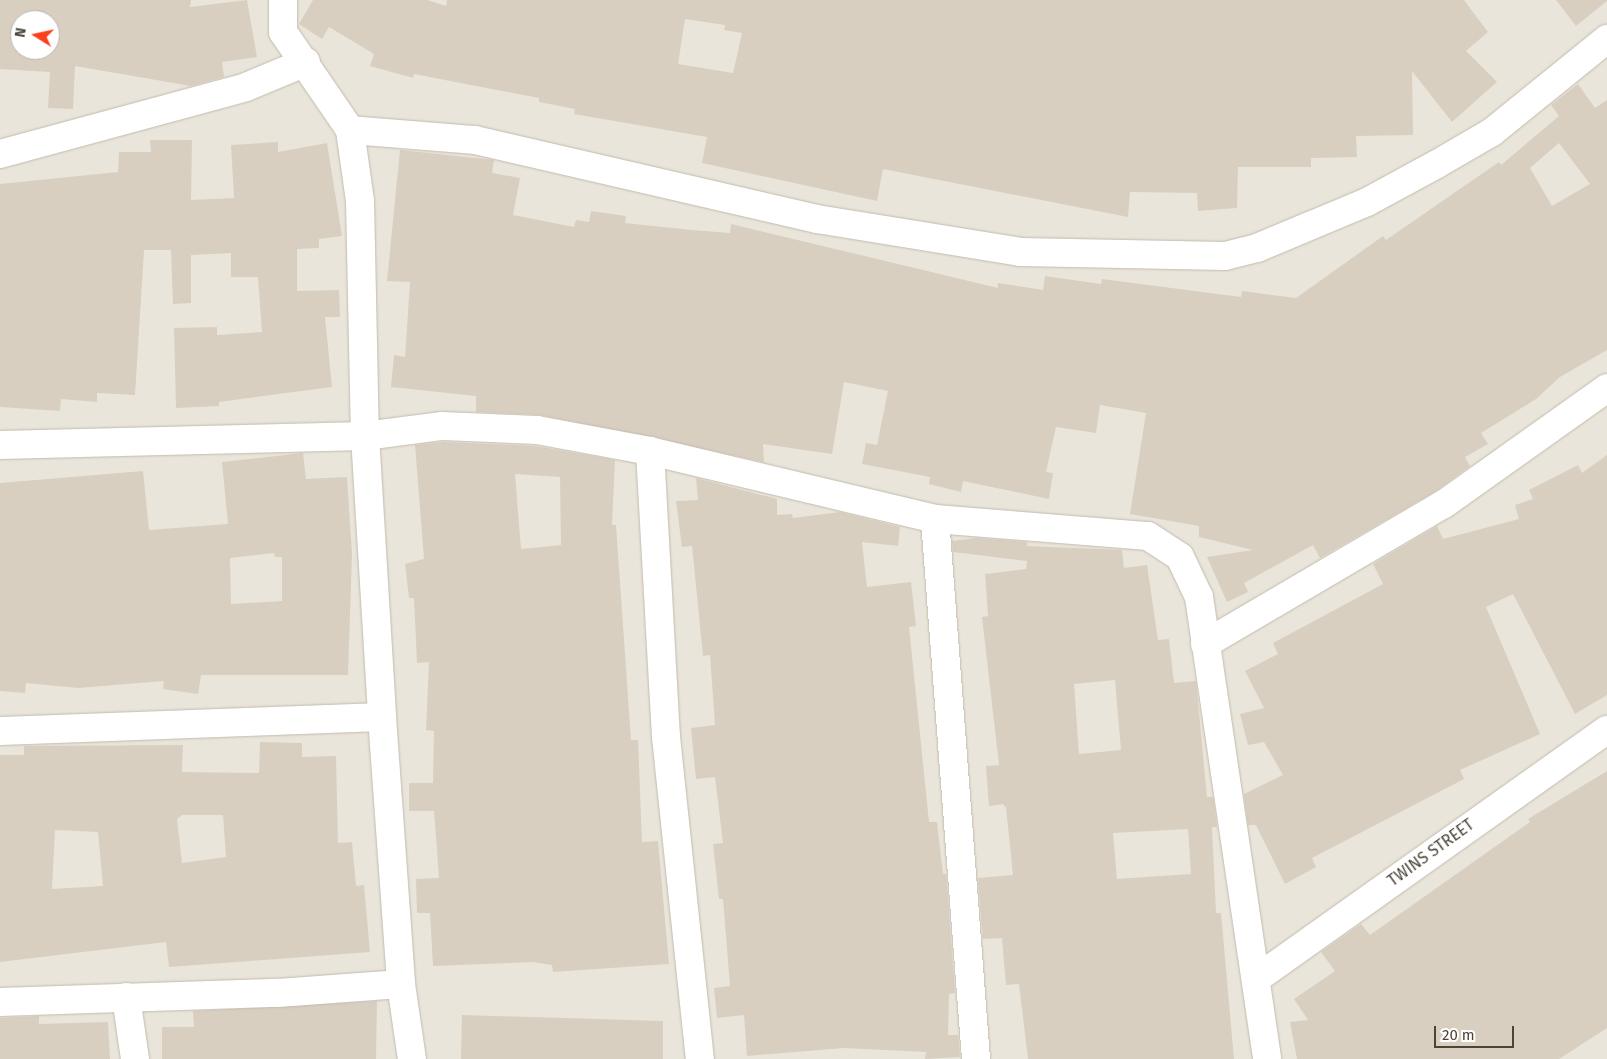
<!DOCTYPE html>
<style>
body{margin:0}
#map{position:relative;width:1607px;height:1059px;overflow:hidden;background:#f6f3ec;font-family:"Fira Sans",sans-serif}
div>[style]{position:absolute}
[style*='--x']{left:calc(var(--x)*1px);top:calc(var(--y)*1px);width:calc(var(--w)*1px);rotate:calc(var(--a)*1deg)}
.residential>*{inset:0;background:#eae5da}
.building>*{inset:0;background:#d8cfc1}
.roads{filter:drop-shadow(0 0 1px #c2bbae) drop-shadow(0 0 1px #c2bbae)}
.minor>*{height:28px;margin:-14px;padding:0 14px;transform-origin:14px;border-radius:14px;background:#fff}
span{translate:-50% -50%;white-space:nowrap;text-align:center;line-height:1.15;-webkit-text-stroke:4px #fff;paint-order:stroke}
.street-label{font-size:16px;color:#4b4439}
.north{position:absolute;left:10px;top:10px;width:50px;height:50px;box-sizing:border-box;background:#fff;border:1px solid #b7b4b0;border-radius:50%;rotate:280deg;font-size:14px;font-weight:700;line-height:20px;text-align:center;color:#4b4439}
.north::after{content:'';display:block;margin:auto;width:18px;height:22px;background:#fc3f1d;clip-path:polygon(50% 0,100% 100%,50% 72%,0 100%)}
.scale{position:absolute;left:1434px;top:1026px;width:80px;height:22px;box-sizing:border-box;border:2px solid #4b4439;border-top:0;padding-left:6px;font-size:15px;line-height:18px;white-space:nowrap;color:#4b4439;-webkit-text-stroke:4px #fff;paint-order:stroke}
</style>
<div id="map">
<div class="residential">
<div style="clip-path:polygon(evenodd,0 0,1607px 0,1607px 1059px,0 1059px,0 0,20px 20px,50px 20px,50px 50px,20px 50px,20px 20px)"></div>
</div>
<div class="building">
<div style="clip-path:polygon(evenodd,0 0,191px 0,190px 7px,247px 0,257px 57px,222px 62px,224px 77px,191px 86px,75px 66px,73px 109px,48px 108px,50px 72px,0 69px,0 0,20px 20px,50px 20px,50px 50px,20px 50px,20px 20px)"></div>
<div style="clip-path:polygon(evenodd,313px 0,427px 0,446px 6px,447px 0,1464px 0,1488px 32px,1466px 51px,1497px 82px,1452px 122px,1412px 71px,1413px 135px,1356px 136px,1357px 157px,1311px 158px,1311px 167px,1238px 167px,1237px 208px,1198px 211px,1197px 193px,1130px 192px,1128px 217px,883px 169px,877px 201px,702px 163px,707px 137px,574px 114px,575px 109px,539px 102px,539px 98px,414px 74px,413px 78px,370px 66px,374px 54px,329px 27px,322px 39px,299px 24px,313px 0,685px 19px,725px 25px,724px 30px,742px 33px,733px 73px,678px 64px,685px 19px)"></div>
<div style="clip-path:polygon(1556px 0,1607px 0,1607px 1px,1576px 26px)"></div>
<div style="clip-path:polygon(evenodd,1578px 84px,1595px 108px,1607px 100px,1607px 350px,1560px 377px,1536px 399px,1481px 433px,1488px 444px,1465px 457px,1470px 466px,1436px 491px,1320px 558px,1313px 545px,1244px 583px,1248px 592px,1227px 602px,1207px 557px,1253px 550px,1199px 537px,1199px 526px,1130px 514px,1146px 413px,1100px 405px,1096px 433px,1056px 427px,1046px 472px,1053px 473px,1049px 499px,963px 481px,961px 492px,929px 484px,930px 477px,862px 464px,866px 443px,877px 445px,888px 391px,844px 382px,832px 454px,763px 444px,764px 462px,540px 415px,476px 412px,476px 396px,391px 387px,394px 355px,405px 357px,410px 282px,387px 281px,400px 150px,494px 160px,492px 173px,520px 178px,513px 215px,574px 227px,576px 220px,589px 222px,591px 211px,626px 216px,625px 223px,692px 230px,730px 233px,731px 224px,998px 288px,998px 283px,1043px 290px,1045px 276px,1101px 284px,1102px 279px,1241px 297px,1242px 291px,1296px 298px,1383px 236px,1386px 240px,1499px 162px,1501px 165px,1559px 116px,1551px 105px,1578px 84px,1559px 143px,1590px 184px,1552px 206px,1530px 168px,1559px 143px)"></div>
<div style="clip-path:polygon(150px 140px,192px 140px,191px 200px,234px 198px,231px 145px,278px 142px,278px 152px,327px 143px,342px 236px,319px 239px,319px 248px,297px 249px,297px 291px,339px 290px,340px 317px,325px 317px,332px 387px,219px 402px,219px 406px,176px 408px,174px 328px,217px 327px,217px 335px,262px 332px,258px 277px,231px 277px,231px 253px,191px 255px,191px 303px,173px 304px,171px 250px,144px 250px,135px 395px,97px 393px,97px 402px,61px 399px,60px 411px,0 407px,0 184px,118px 172px,119px 152px,151px 152px)"></div>
<div style="clip-path:polygon(evenodd,443px 442px,535px 446px,615px 460px,612px 525px,616px 525px,631px 740px,638px 740px,642px 842px,658px 841px,669px 964px,553px 972px,552px 965px,532px 962px,433px 966px,430px 913px,417px 913px,416px 879px,439px 878px,434px 811px,409px 811px,409px 783px,433px 783px,434px 731px,426px 730px,429px 662px,417px 663px,414px 598px,409px 598px,405px 564px,424px 559px,415px 445px,443px 442px,515px 474px,560px 477px,561px 545px,521px 549px,515px 474px)"></div>
<div style="clip-path:polygon(evenodd,303px 453px,306px 479px,347px 477px,352px 554px,348px 675px,201px 675px,198px 694px,163px 689px,164px 681px,78px 688px,26px 683px,25px 693px,0 691px,0 483px,143px 471px,149px 530px,228px 524px,222px 462px,303px 453px,274px 553px,275px 557px,282px 557px,282px 601px,231px 604px,230px 558px,274px 553px)"></div>
<div style="clip-path:polygon(1607px 455px,1607px 695px,1575px 714px,1513px 594px,1486px 607px,1540px 734px,1460px 770px,1464px 779px,1312px 858px,1316px 867px,1285px 884px,1256px 825px,1248px 825px,1244px 794px,1283px 775px,1264px 742px,1248px 745px,1240px 714px,1264px 708px,1245px 671px,1278px 654px,1273px 643px,1383px 584px,1373px 564px,1437px 526px,1443px 539px,1519px 519px,1515px 505px,1533px 499px,1529px 490px,1578px 465px,1582px 473px)"></div>
<div style="clip-path:polygon(696px 478px,777px 499px,777px 515px,792px 514px,793px 518px,840px 512px,900px 527px,898px 546px,862px 542px,867px 587px,911px 582px,916px 626px,909px 627px,929px 822px,937px 822px,943px 874px,946px 874px,955px 993px,949px 994px,948px 1035px,958px 1035px,960px 1057px,925px 1059px,926px 1052px,844px 1048px,747px 1056px,744px 1015px,717px 1018px,714px 988px,730px 986px,723px 899px,719px 899px,713px 844px,723px 843px,715px 777px,696px 779px,691px 728px,715px 725px,710px 655px,703px 656px,692px 546px,682px 547px,676px 501px,698px 500px)"></div>
<div style="clip-path:polygon(evenodd,976px 538px,1027px 542px,1027px 546px,1122px 550px,1124px 568px,1147px 565px,1158px 640px,1169px 639px,1174px 683px,1196px 681px,1207px 797px,1213px 797px,1217px 827px,1212px 827px,1216px 913px,1221px 913px,1234px 1059px,1028px 1059px,1019px 984px,1006px 985px,1002px 938px,983px 939px,978px 878px,1013px 875px,1006px 808px,1003px 804px,989px 806px,986px 766px,999px 765px,982px 617px,988px 616px,985px 574px,1026px 569px,1027px 561px,953px 552px,952px 541px,976px 538px,1115px 680px,1121px 750px,1079px 754px,1074px 684px,1115px 680px,976px 538px,1188px 829px,1191px 874px,1117px 879px,1113px 833px,1188px 829px)"></div>
<div style="clip-path:polygon(evenodd,260px 742px,302px 743px,302px 757px,336px 756px,338px 843px,352px 842px,356px 886px,364px 885px,370px 952px,169px 967px,166px 942px,0 962px,0 755px,24px 755px,24px 746px,183px 745px,182px 772px,259px 773px,260px 742px,182px 815px,223px 815px,226px 857px,182px 863px,177px 819px,182px 815px,260px 742px,55px 830px,98px 832px,103px 886px,52px 889px,55px 830px)"></div>
<div style="clip-path:polygon(1607px 771px,1607px 1028px,1559px 1059px,1297px 1059px,1290px 1022px,1308px 1020px,1294px 999px,1335px 971px,1321px 952px,1361px 924px,1370px 935px,1530px 822px,1528px 819px)"></div>
<div style="clip-path:polygon(377px 1001px,376px 1059px,162px 1059px,162px 1027px,194px 1027px,193px 1011px)"></div>
<div style="clip-path:polygon(462px 1015px,663px 1021px,663px 1059px,461px 1059px)"></div>
<div style="clip-path:polygon(39px 1016px,39px 1024px,108px 1022px,110px 1059px,0 1059px,0 1018px)"></div>
</div>
<div class="roads">
<div class="minor">
<div style="--x:283;--y:0;--w:32;--a:90"></div>
<div style="--x:283;--y:32;--w:119;--a:55.6"></div>
<div style="--x:350;--y:130;--w:72;--a:82"></div>
<div style="--x:360;--y:201;--w:235;--a:88.8"></div>
<div style="--x:365;--y:436;--w:282;--a:86.5"></div>
<div style="--x:382;--y:717;--w:268;--a:85.9"></div>
<div style="--x:401;--y:984;--w:76;--a:81.7"></div>
<div style="--x:350;--y:130;--w:125;--a:4.6"></div>
<div style="--x:475;--y:140;--w:351;--a:13"></div>
<div style="--x:817;--y:219;--w:206;--a:9.2"></div>
<div style="--x:1020;--y:252;--w:205;--a:1.1"></div>
<div style="--x:1225;--y:256;--w:33;--a:-14"></div>
<div style="--x:1257;--y:248;--w:119;--a:-22.7"></div>
<div style="--x:1367;--y:202;--w:80;--a:-28.5"></div>
<div style="--x:1437;--y:164;--w:64;--a:-30.2"></div>
<div style="--x:1492;--y:132;--w:148;--a:-39"></div>
<div style="--x:0;--y:154;--w:255;--a:-15.2"></div>
<div style="--x:246;--y:87;--w:65;--a:-22.6"></div>
<div style="--x:0;--y:445;--w:365;--a:-1.4"></div>
<div style="--x:365;--y:436;--w:78;--a:-7.4"></div>
<div style="--x:442;--y:426;--w:95;--a:2.4"></div>
<div style="--x:537;--y:430;--w:115;--a:10.5"></div>
<div style="--x:650;--y:451;--w:293;--a:13.4"></div>
<div style="--x:935;--y:519;--w:214;--a:4.6"></div>
<div style="--x:1148;--y:536;--w:38;--a:33"></div>
<div style="--x:1180;--y:557;--w:44;--a:64.6"></div>
<div style="--x:1199;--y:597;--w:467;--a:81.6"></div>
<div style="--x:650;--y:451;--w:286;--a:86.8"></div>
<div style="--x:666;--y:737;--w:324;--a:84"></div>
<div style="--x:935;--y:519;--w:542;--a:85.66"></div>
<div style="--x:1205;--y:644;--w:277;--a:-30.4"></div>
<div style="--x:1444;--y:504;--w:200;--a:-35.4"></div>
<div style="--x:0;--y:731;--w:382;--a:-2.1"></div>
<div style="--x:1256;--y:979;--w:430;--a:-35.4"></div>
<div style="--x:126;--y:997;--w:63;--a:81.7"></div>
<div style="--x:0;--y:1002;--w:278;--a:-1.9"></div>
<div style="--x:278;--y:993;--w:123;--a:-4.2"></div>
</div>
</div>
<div class="street-label">
<span style="left:1431px;top:853px;rotate:-36deg">TWINS STREET</span>
</div>
<div class="north">N</div>
<div class="scale">20 m</div>
</div>
